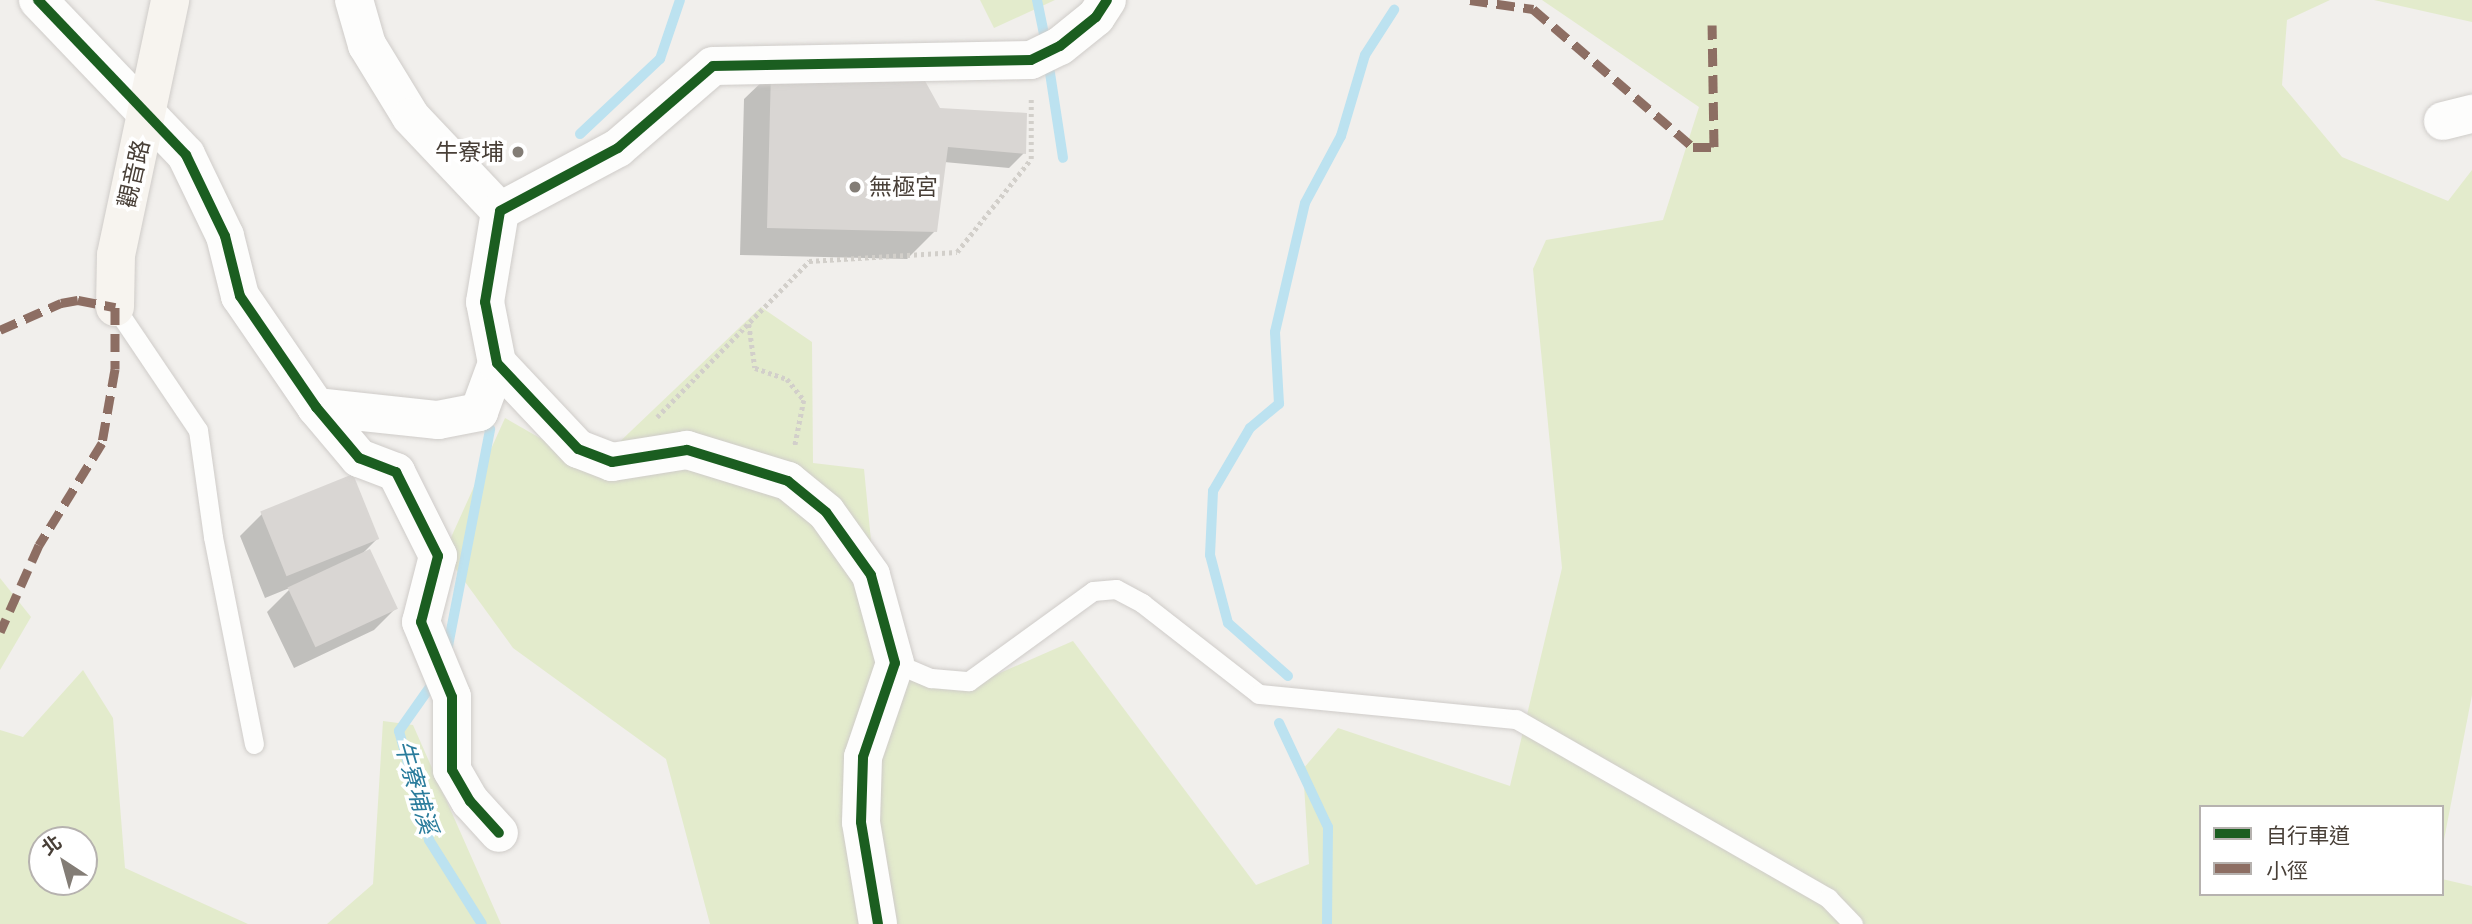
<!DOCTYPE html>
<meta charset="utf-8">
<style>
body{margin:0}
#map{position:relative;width:2472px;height:924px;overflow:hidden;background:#f1efec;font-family:"Space Grotesk","Noto Sans TC",sans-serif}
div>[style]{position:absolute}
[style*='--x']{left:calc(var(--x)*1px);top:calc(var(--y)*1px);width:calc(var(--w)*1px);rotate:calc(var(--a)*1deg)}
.green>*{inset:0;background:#e3ebcc}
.shadow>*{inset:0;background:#0003}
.stream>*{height:10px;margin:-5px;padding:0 5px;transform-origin:5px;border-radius:5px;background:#bce2f0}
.building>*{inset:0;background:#d9d6d3;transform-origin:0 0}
.path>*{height:4.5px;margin-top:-2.25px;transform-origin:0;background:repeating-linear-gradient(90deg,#d2cfca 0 3.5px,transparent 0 7px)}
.roads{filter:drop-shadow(0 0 2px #cfccc9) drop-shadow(0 0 2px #cfccc9)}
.lane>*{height:19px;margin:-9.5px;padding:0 9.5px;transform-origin:9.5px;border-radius:9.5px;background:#fdfdfc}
.street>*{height:38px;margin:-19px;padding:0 19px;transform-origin:19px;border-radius:19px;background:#fdfdfc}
.secondary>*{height:38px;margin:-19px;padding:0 19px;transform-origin:19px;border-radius:19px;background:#f7f4ef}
.quiet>*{height:9px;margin-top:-4.5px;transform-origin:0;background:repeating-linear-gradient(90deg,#8d6e63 0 18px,transparent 0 27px)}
.cycleway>*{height:10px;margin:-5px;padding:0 5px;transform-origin:5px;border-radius:5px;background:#1b5e20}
.dots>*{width:19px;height:19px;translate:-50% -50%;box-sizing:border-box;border:4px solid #fff;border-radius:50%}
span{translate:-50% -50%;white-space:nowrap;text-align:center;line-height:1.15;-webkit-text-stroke:7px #fff;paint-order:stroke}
.poi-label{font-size:23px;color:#483f37}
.right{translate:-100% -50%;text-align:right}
.left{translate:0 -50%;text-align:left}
.street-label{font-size:23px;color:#483f37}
.water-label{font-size:24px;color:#2a7c9c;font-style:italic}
.legend{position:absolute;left:2199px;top:805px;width:245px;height:91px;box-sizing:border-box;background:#fff;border:2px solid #b6b2af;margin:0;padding:9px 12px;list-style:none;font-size:21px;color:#483f37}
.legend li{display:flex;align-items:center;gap:14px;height:35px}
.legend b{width:35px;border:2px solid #b6b2af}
.north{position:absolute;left:28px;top:826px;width:70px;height:70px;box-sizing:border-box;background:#fff;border:2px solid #b6b2af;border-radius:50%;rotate:324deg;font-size:19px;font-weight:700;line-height:28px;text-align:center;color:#483f37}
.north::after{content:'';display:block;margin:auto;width:24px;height:32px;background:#837d76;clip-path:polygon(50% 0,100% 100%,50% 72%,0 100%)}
</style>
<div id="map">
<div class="green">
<div style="clip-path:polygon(980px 0,1055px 0,994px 28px)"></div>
<div style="clip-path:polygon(1542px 0,2330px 0,2287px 20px,2282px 85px,2342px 157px,2448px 201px,2472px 170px,2472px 695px,2442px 850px,2442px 807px,2201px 807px,2201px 894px,2442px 894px,2442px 879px,2472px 886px,2472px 924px,710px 924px,666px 759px,513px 648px,444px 553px,505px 418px,582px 462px,610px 451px,761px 307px,812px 342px,813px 463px,864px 469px,884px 674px,968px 687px,1073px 641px,1256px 885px,1309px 864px,1303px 769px,1338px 728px,1510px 786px,1562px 568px,1533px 269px,1546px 240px,1663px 220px,1699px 107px)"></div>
<div style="clip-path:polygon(2374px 0,2472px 0,2472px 22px)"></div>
<div style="clip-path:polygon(0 578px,31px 617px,0 670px)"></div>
<div style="clip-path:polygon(evenodd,83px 670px,113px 718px,125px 868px,248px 924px,0 924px,0 730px,23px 737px,83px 670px,42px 840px,84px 840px,84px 882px,42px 882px,42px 840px)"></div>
<div style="clip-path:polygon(383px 721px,413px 725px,501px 924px,327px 924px,373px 884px)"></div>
</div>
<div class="shadow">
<div style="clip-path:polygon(772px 72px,939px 110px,1024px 153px,1009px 168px,944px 162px,935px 231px,907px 259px,740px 255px,744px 99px)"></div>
<div style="clip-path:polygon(262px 514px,377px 539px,362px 554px,396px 608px,374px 630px,294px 668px,267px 612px,292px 587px,265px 598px,240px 536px)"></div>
</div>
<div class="stream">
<div style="--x:1037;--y:0;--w:45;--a:78.4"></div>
<div style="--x:1048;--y:60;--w:99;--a:81.3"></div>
<div style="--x:580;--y:134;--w:110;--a:-43.2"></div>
<div style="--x:660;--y:59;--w:62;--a:-71.3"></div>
<div style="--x:448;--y:646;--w:221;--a:-79"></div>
<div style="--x:1288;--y:676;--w:80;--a:-138.5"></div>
<div style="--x:1228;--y:623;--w:70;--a:-104.8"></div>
<div style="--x:1210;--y:555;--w:64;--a:-87.3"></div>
<div style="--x:1213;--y:491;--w:73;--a:-59.6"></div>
<div style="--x:1250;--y:428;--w:38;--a:-40"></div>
<div style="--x:1279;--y:404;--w:72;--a:-93.2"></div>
<div style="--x:1275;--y:332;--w:132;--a:-76.9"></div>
<div style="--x:1305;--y:203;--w:76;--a:-61.8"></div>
<div style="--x:1341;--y:136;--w:84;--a:-73.5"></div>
<div style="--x:1365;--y:55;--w:54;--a:-57.2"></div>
<div style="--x:430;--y:687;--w:54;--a:125.2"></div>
<div style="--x:399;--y:731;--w:113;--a:74.6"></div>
<div style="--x:429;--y:840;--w:99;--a:57.8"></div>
<div style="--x:1279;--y:723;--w:115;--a:64.8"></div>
<div style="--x:1328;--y:827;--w:97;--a:90.6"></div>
</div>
<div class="building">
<div style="clip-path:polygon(771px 70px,919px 70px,940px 108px,1027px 113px,1026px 154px,948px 147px,937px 232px,767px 228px)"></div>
<div style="left:353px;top:474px;width:70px;height:100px;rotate:68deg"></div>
<div style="left:370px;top:549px;width:66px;height:91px;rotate:65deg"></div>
</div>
<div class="path">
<div style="--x:749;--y:324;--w:44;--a:82.2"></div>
<div style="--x:755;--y:368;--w:34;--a:19"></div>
<div style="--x:787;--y:379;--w:27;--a:51"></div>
<div style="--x:804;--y:400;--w:47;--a:101.1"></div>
<div style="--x:657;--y:417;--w:218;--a:-45.7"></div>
<div style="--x:809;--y:261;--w:148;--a:-3.5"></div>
<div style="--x:957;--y:252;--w:119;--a:-51.5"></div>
<div style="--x:1031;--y:159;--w:63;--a:-90"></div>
</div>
<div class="roads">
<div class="lane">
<div style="--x:115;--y:307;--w:148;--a:56"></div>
<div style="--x:198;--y:430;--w:108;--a:82"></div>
<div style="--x:213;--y:537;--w:211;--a:78.8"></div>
<div style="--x:895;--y:663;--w:39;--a:23"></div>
<div style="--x:931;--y:678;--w:38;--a:5"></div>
<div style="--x:969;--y:681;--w:153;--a:-36"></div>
<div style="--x:1093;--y:591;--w:23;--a:-5"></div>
<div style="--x:1116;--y:589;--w:30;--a:28"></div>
<div style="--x:1142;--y:603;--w:148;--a:37.9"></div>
<div style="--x:1259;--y:694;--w:258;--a:5.6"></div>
<div style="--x:1516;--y:719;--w:360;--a:29.8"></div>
<div style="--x:1828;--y:898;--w:36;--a:46"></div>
</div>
<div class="street">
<div style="--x:38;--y:0;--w:214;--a:46.3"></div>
<div style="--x:186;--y:155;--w:90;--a:64.3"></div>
<div style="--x:225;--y:236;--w:62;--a:76"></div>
<div style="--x:240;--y:296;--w:135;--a:55.6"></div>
<div style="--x:316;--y:407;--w:67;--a:49.9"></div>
<div style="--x:359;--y:458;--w:40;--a:21"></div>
<div style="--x:396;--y:472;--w:94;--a:63.4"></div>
<div style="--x:438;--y:556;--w:68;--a:104.4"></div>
<div style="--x:421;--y:622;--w:81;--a:67.5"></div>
<div style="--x:452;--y:697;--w:73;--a:90"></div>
<div style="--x:452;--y:770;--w:36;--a:60"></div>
<div style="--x:470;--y:801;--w:43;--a:47.8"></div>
<div style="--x:354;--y:0;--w:47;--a:73.9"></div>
<div style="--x:367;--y:45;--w:84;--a:58.6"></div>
<div style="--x:411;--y:117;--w:129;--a:46.6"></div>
<div style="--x:2443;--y:121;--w:30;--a:-14"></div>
<div style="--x:316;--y:407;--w:123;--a:6.1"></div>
<div style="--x:438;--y:420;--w:42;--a:-11"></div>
<div style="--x:479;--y:412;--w:52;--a:-69.8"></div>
<div style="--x:878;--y:924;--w:103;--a:-99.5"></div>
<div style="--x:861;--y:822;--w:65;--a:-88.2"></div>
<div style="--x:863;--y:757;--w:99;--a:-71.2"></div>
<div style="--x:895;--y:663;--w:91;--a:-105.3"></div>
<div style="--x:871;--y:575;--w:77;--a:-125.5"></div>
<div style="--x:826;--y:512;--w:49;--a:-140.8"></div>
<div style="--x:788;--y:481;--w:106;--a:-162.9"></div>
<div style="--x:687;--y:450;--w:76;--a:170.9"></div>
<div style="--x:612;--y:462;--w:36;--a:-159"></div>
<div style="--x:578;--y:449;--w:118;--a:-133.3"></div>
<div style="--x:497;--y:363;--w:62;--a:-101.1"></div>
<div style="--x:485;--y:302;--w:92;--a:-80.6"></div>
<div style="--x:500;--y:211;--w:134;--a:-28.1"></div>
<div style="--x:618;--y:148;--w:125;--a:-40.8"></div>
<div style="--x:713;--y:66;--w:318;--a:-1.1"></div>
<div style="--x:1031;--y:60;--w:32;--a:-26"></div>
<div style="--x:1060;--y:46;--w:46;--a:-38.9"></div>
<div style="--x:1096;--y:17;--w:20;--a:-57"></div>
</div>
<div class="secondary">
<div style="--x:115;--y:307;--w:52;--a:-88.9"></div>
<div style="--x:116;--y:255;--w:261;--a:-78"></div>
</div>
</div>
<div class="quiet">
<div style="--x:1470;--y:0;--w:64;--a:8.1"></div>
<div style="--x:1533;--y:9;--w:211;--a:40.8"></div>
<div style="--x:1693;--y:147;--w:21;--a:0"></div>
<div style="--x:1714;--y:147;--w:122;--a:-90.9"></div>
<div style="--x:0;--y:330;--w:67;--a:-23.9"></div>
<div style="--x:61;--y:303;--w:17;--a:-10"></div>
<div style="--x:78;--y:300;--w:38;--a:11"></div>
<div style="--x:115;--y:307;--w:62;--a:90"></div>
<div style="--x:115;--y:369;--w:75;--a:100"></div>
<div style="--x:102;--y:443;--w:120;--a:121.7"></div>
<div style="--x:39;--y:545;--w:95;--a:114.1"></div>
</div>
<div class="cycleway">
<div style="--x:38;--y:0;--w:214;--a:46.3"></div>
<div style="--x:186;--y:155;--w:90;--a:64.3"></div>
<div style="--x:225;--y:236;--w:62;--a:76"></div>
<div style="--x:240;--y:296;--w:135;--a:55.6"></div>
<div style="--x:316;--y:407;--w:67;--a:49.9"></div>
<div style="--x:359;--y:458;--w:40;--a:21"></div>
<div style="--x:396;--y:472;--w:94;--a:63.4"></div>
<div style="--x:438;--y:556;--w:68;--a:104.4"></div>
<div style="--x:421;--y:622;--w:81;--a:67.5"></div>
<div style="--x:452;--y:697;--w:73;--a:90"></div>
<div style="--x:452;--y:770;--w:36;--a:60"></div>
<div style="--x:470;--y:801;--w:43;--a:47.8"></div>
<div style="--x:878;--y:924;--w:103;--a:-99.5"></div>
<div style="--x:861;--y:822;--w:65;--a:-88.2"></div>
<div style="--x:863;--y:757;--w:99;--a:-71.2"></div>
<div style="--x:895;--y:663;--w:91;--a:-105.3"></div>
<div style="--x:871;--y:575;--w:77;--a:-125.5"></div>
<div style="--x:826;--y:512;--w:49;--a:-140.8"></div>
<div style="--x:788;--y:481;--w:106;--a:-162.9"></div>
<div style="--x:687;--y:450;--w:76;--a:170.9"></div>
<div style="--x:612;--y:462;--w:36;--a:-159"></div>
<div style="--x:578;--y:449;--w:118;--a:-133.3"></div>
<div style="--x:497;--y:363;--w:62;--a:-101.1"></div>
<div style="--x:485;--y:302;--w:92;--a:-80.6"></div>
<div style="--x:500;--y:211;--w:134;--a:-28.1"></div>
<div style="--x:618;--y:148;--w:125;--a:-40.8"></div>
<div style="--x:713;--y:66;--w:318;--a:-1.1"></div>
<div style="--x:1031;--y:60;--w:32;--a:-26"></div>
<div style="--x:1060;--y:46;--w:46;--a:-38.9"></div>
<div style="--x:1096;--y:17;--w:20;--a:-57"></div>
</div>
<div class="dots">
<div style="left:518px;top:152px;background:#837d76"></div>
<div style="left:855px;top:187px;background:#837d76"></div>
</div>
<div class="poi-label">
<span class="right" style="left:504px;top:152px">牛寮埔</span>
<span class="left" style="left:869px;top:187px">無極宮</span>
</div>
<div class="street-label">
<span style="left:134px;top:174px;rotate:-77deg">觀音路</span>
</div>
<div class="water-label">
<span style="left:416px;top:787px;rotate:74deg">牛寮埔溪</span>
</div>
<ul class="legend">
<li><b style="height:9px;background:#1b5e20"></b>自行車道</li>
<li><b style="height:9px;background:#8d6e63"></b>小徑</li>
</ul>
<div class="north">北</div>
</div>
